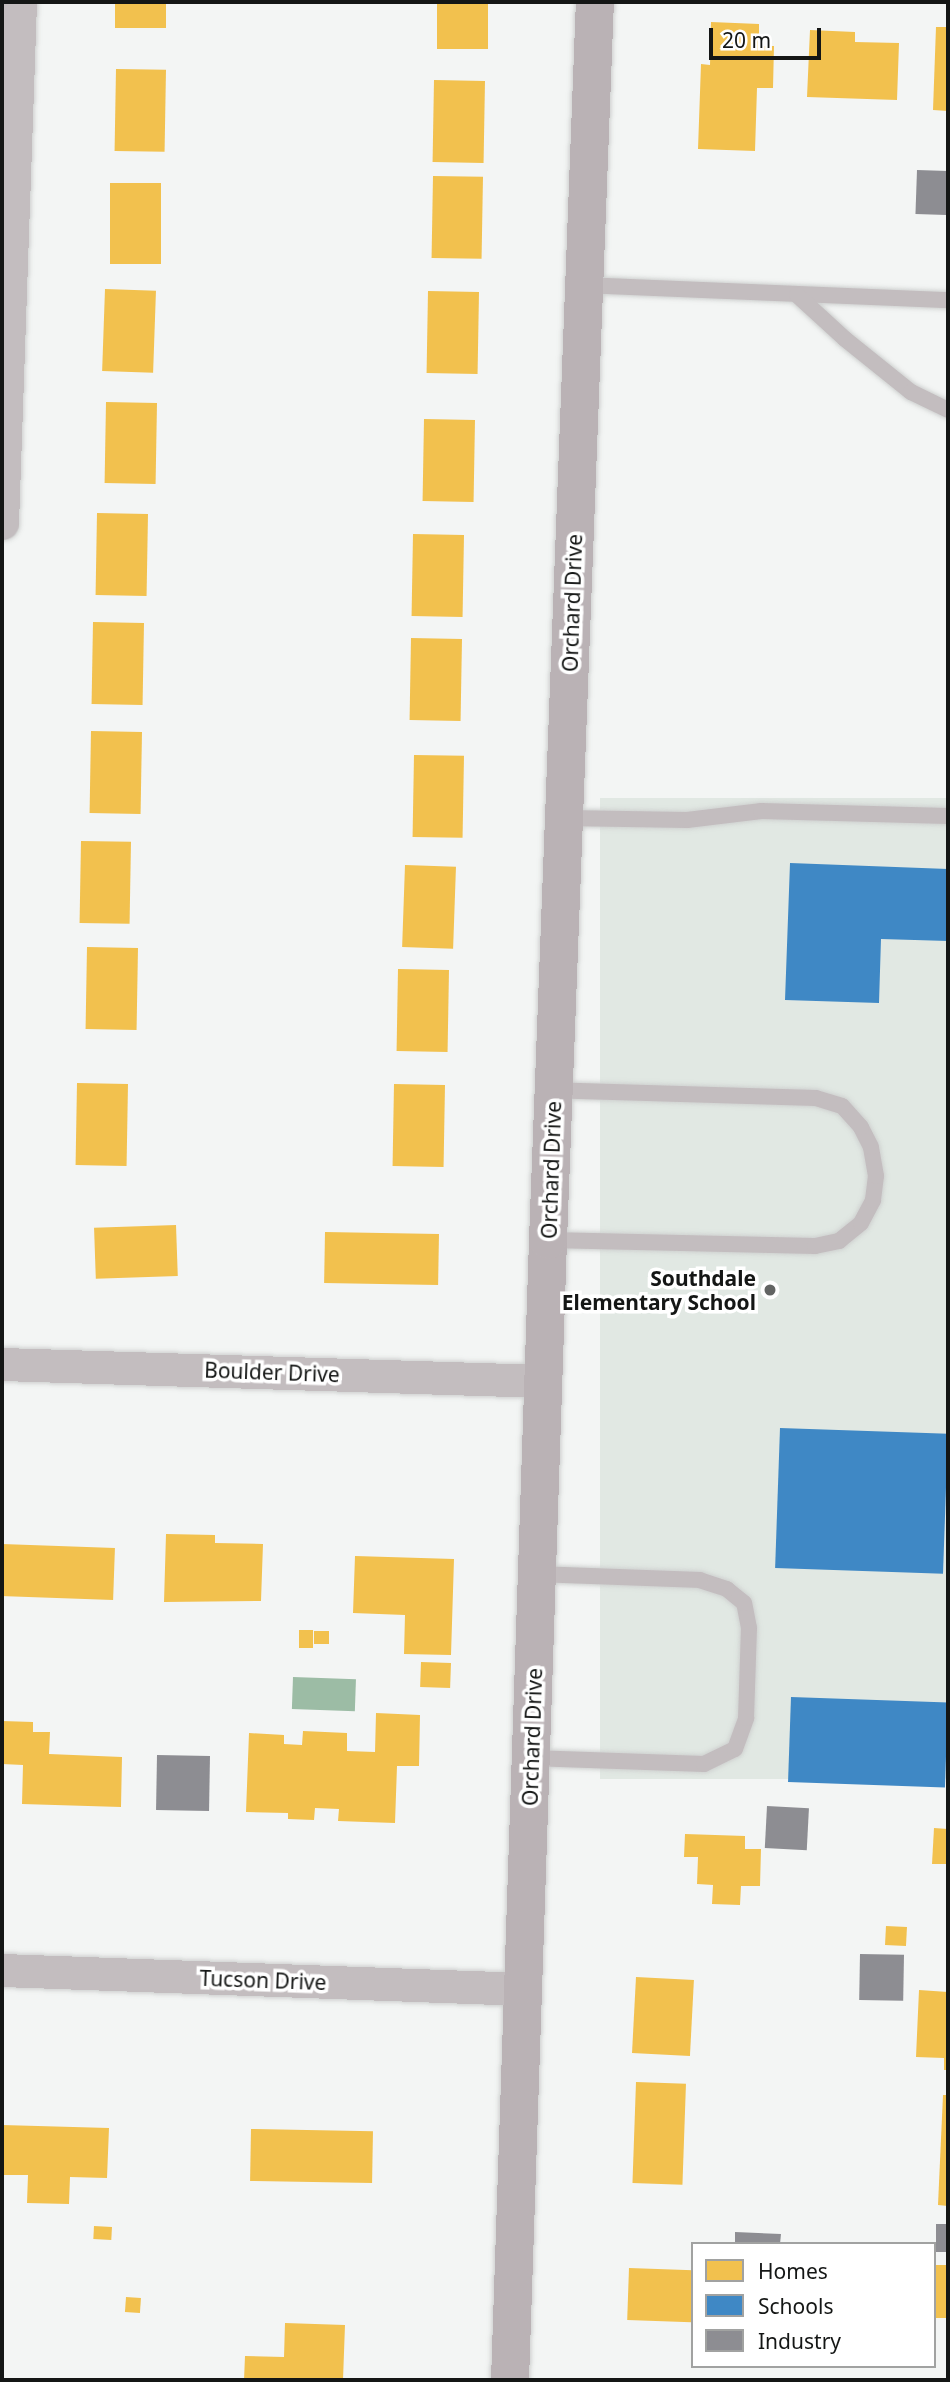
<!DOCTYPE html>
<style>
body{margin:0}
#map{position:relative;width:950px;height:2382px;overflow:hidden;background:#f3f5f4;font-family:"Noto Sans",sans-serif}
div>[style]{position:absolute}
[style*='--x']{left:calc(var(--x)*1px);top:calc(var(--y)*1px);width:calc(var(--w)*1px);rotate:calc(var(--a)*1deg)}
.built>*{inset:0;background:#e1e8e3;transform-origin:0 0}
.water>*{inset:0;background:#9cbca5;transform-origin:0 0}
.homes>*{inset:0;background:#f2c14e;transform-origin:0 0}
.schools>*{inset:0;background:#3f88c5;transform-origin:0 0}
.industry>*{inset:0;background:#8d8d92;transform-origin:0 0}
.roads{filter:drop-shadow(0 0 2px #cfd1d0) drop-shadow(0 0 2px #cfd1d0)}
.lane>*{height:16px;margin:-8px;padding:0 8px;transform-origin:8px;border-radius:8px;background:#c3bdbf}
.street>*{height:33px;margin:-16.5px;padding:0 16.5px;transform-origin:16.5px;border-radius:16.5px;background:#c3bdbf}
.secondary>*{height:38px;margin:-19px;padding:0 19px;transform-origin:19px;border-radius:19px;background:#bab2b5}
.dots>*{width:19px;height:19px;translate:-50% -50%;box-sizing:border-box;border:4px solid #fff;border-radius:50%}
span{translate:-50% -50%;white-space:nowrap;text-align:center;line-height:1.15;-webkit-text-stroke:7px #fff;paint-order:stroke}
.street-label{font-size:21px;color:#141615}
.poi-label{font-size:21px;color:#141615;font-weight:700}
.right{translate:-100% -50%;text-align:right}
.frame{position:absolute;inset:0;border:4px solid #141615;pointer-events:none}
.legend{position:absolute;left:691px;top:2242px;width:245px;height:126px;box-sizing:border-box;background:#fff;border:2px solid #a1a2a1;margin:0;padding:9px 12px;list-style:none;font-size:21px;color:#141615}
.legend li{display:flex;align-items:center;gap:14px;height:35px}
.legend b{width:35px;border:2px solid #a1a2a1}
.scale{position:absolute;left:709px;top:28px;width:112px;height:32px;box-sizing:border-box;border:4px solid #141615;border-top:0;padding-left:9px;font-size:21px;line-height:24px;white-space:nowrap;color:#141615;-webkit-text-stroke:5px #fff;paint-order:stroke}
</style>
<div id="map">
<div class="built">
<div style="left:600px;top:798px;width:348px;height:981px"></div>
</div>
<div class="water">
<div style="left:293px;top:1677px;width:63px;height:32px;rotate:2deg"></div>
</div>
<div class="homes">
<div style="left:115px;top:2px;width:51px;height:26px"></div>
<div style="left:437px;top:2px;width:51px;height:47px"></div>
<div style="clip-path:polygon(711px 22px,759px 24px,759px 46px,774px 46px,773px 88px,757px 88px,755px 151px,698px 149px,701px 64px,710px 65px)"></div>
<div style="clip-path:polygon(936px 27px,948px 27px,948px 111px,933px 110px)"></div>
<div style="clip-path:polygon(810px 30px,855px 32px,855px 42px,899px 43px,897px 100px,807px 97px)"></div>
<div style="left:116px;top:69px;width:50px;height:82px;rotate:1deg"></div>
<div style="left:434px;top:80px;width:51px;height:82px;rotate:1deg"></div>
<div style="left:433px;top:176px;width:50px;height:82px;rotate:1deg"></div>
<div style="left:110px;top:183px;width:51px;height:81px"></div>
<div style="left:105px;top:289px;width:51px;height:82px;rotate:2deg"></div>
<div style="left:428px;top:291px;width:51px;height:82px;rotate:1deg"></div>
<div style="left:106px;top:402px;width:51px;height:81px;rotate:1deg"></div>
<div style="left:424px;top:419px;width:51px;height:82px;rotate:1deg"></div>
<div style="left:97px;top:513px;width:51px;height:82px;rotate:1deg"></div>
<div style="left:413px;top:534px;width:51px;height:82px;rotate:1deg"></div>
<div style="left:93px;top:622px;width:51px;height:82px;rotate:1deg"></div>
<div style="left:411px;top:638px;width:51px;height:82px;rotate:1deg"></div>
<div style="left:91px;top:731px;width:51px;height:82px;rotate:1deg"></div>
<div style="left:414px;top:755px;width:50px;height:82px;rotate:1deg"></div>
<div style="left:81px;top:841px;width:50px;height:82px;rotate:1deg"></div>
<div style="left:405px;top:865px;width:51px;height:82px;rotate:2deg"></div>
<div style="left:87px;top:947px;width:51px;height:82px;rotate:1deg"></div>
<div style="left:398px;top:969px;width:51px;height:82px;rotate:1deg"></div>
<div style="left:77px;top:1083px;width:51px;height:82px;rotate:1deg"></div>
<div style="left:394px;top:1084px;width:51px;height:82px;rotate:1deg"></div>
<div style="left:176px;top:1225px;width:51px;height:82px;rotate:88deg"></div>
<div style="left:325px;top:1232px;width:114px;height:51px;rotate:1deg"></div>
<div style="clip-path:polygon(166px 1534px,215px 1535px,215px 1543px,263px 1544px,261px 1601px,164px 1602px)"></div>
<div style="left:2px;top:1544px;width:113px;height:52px;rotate:2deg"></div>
<div style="clip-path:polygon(355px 1556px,454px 1559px,451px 1655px,404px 1654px,405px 1615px,353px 1613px)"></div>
<div style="left:299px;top:1630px;width:14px;height:18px"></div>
<div style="left:314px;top:1631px;width:15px;height:13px"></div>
<div style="left:421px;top:1662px;width:30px;height:25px;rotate:2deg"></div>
<div style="clip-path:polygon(376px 1713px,420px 1715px,419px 1766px,397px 1766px,395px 1823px,338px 1821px,339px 1809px,315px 1808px,314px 1820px,288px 1819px,288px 1813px,246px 1812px,249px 1733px,284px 1735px,284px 1744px,302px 1745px,303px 1731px,347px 1733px,347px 1751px,375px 1752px)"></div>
<div style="clip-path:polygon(2px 1721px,33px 1722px,33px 1732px,50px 1732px,49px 1754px,122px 1757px,121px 1807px,22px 1804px,23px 1765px,2px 1764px)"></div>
<div style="clip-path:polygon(934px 1828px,948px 1829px,948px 1864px,932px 1864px)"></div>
<div style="clip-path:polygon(685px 1834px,745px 1836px,745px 1849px,761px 1849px,760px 1886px,741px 1886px,740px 1905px,712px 1904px,713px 1885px,697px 1884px,698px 1857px,684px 1857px)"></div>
<div style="left:886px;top:1926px;width:21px;height:19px;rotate:3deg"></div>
<div style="left:636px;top:1977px;width:58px;height:76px;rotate:3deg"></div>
<div style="clip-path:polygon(919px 1990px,948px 1992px,948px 2070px,944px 2070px,944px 2058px,916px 2057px)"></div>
<div style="left:636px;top:2082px;width:50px;height:101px;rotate:2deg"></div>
<div style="clip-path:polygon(943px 2095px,948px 2095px,948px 2206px,938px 2205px)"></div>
<div style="clip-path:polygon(2px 2125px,109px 2128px,107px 2178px,70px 2177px,69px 2204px,27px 2203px,28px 2175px,2px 2175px)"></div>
<div style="left:251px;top:2129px;width:122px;height:52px;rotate:1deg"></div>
<div style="left:94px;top:2226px;width:18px;height:13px;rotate:3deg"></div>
<div style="left:934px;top:2265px;width:14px;height:53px"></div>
<div style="left:629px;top:2268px;width:64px;height:52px;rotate:2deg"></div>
<div style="left:126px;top:2297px;width:15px;height:15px;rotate:4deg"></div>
<div style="clip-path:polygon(285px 2323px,345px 2325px,343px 2380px,244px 2380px,245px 2356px,284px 2357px)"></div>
</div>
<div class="schools">
<div style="clip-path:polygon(790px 863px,948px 869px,948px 941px,881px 939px,879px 1003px,785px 1000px)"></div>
<div style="left:780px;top:1428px;width:168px;height:140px;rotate:2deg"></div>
<div style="left:791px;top:1697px;width:157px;height:85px;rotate:2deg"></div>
</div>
<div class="industry">
<div style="left:917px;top:170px;width:31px;height:44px;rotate:2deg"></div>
<div style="left:157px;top:1755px;width:53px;height:55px;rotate:1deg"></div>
<div style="left:767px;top:1806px;width:42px;height:42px;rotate:3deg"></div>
<div style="left:860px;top:1954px;width:44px;height:46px;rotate:1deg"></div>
<div style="left:936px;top:2224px;width:12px;height:28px"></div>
<div style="clip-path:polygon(735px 2232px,781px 2234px,780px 2244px,735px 2244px)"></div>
</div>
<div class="roads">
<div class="lane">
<div style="--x:584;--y:285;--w:364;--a:2.4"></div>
<div style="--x:797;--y:295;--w:65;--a:42.5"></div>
<div style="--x:845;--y:339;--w:85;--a:38.8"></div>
<div style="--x:911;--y:392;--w:41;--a:25.9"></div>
<div style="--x:564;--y:818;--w:123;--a:0.9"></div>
<div style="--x:687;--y:820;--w:75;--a:-6.9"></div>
<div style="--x:761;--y:811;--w:187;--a:1.5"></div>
<div style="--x:548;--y:1240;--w:267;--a:1.3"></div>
<div style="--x:815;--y:1246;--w:25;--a:-12"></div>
<div style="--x:839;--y:1241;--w:28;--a:-39"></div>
<div style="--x:861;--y:1223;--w:26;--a:-62"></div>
<div style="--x:873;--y:1200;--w:24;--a:-83"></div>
<div style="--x:876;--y:1176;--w:29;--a:-100"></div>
<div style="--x:871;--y:1147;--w:22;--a:-117"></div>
<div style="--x:861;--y:1127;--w:28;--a:-132"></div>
<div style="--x:842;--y:1106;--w:27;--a:-163"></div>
<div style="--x:816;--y:1098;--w:262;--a:-178.3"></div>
<div style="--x:531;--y:1758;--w:173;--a:2"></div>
<div style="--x:704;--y:1764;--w:34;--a:-26"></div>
<div style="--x:735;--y:1749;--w:33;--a:-70"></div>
<div style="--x:746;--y:1718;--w:90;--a:-88.1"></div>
<div style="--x:749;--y:1628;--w:25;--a:-101"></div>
<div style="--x:744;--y:1603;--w:22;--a:-141"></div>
<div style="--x:727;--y:1589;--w:28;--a:-162"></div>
<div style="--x:700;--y:1580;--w:163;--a:-177.9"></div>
</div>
<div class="street">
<div style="--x:2;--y:523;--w:521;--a:-88.02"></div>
<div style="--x:2;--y:1364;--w:541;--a:1.8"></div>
<div style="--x:2;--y:1970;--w:523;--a:2.08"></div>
</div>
<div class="secondary">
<div style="--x:510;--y:2380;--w:1141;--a:-88.09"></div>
<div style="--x:548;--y:1240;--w:1239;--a:-87.83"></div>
</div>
</div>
<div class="dots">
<div style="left:770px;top:1290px;background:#626463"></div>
</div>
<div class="street-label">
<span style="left:572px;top:603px;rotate:-88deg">Orchard Drive</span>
<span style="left:551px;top:1170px;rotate:-88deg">Orchard Drive</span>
<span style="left:272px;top:1372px;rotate:2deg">Boulder Drive</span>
<span style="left:532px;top:1737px;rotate:-88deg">Orchard Drive</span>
<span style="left:263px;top:1980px;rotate:2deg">Tucson Drive</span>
</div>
<div class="poi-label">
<span class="right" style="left:756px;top:1290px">Southdale<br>Elementary School</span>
</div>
<div class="frame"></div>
<ul class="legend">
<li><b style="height:19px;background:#f2c14e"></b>Homes</li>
<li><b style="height:19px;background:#3f88c5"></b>Schools</li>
<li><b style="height:19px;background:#8d8d92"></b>Industry</li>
</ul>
<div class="scale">20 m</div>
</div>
